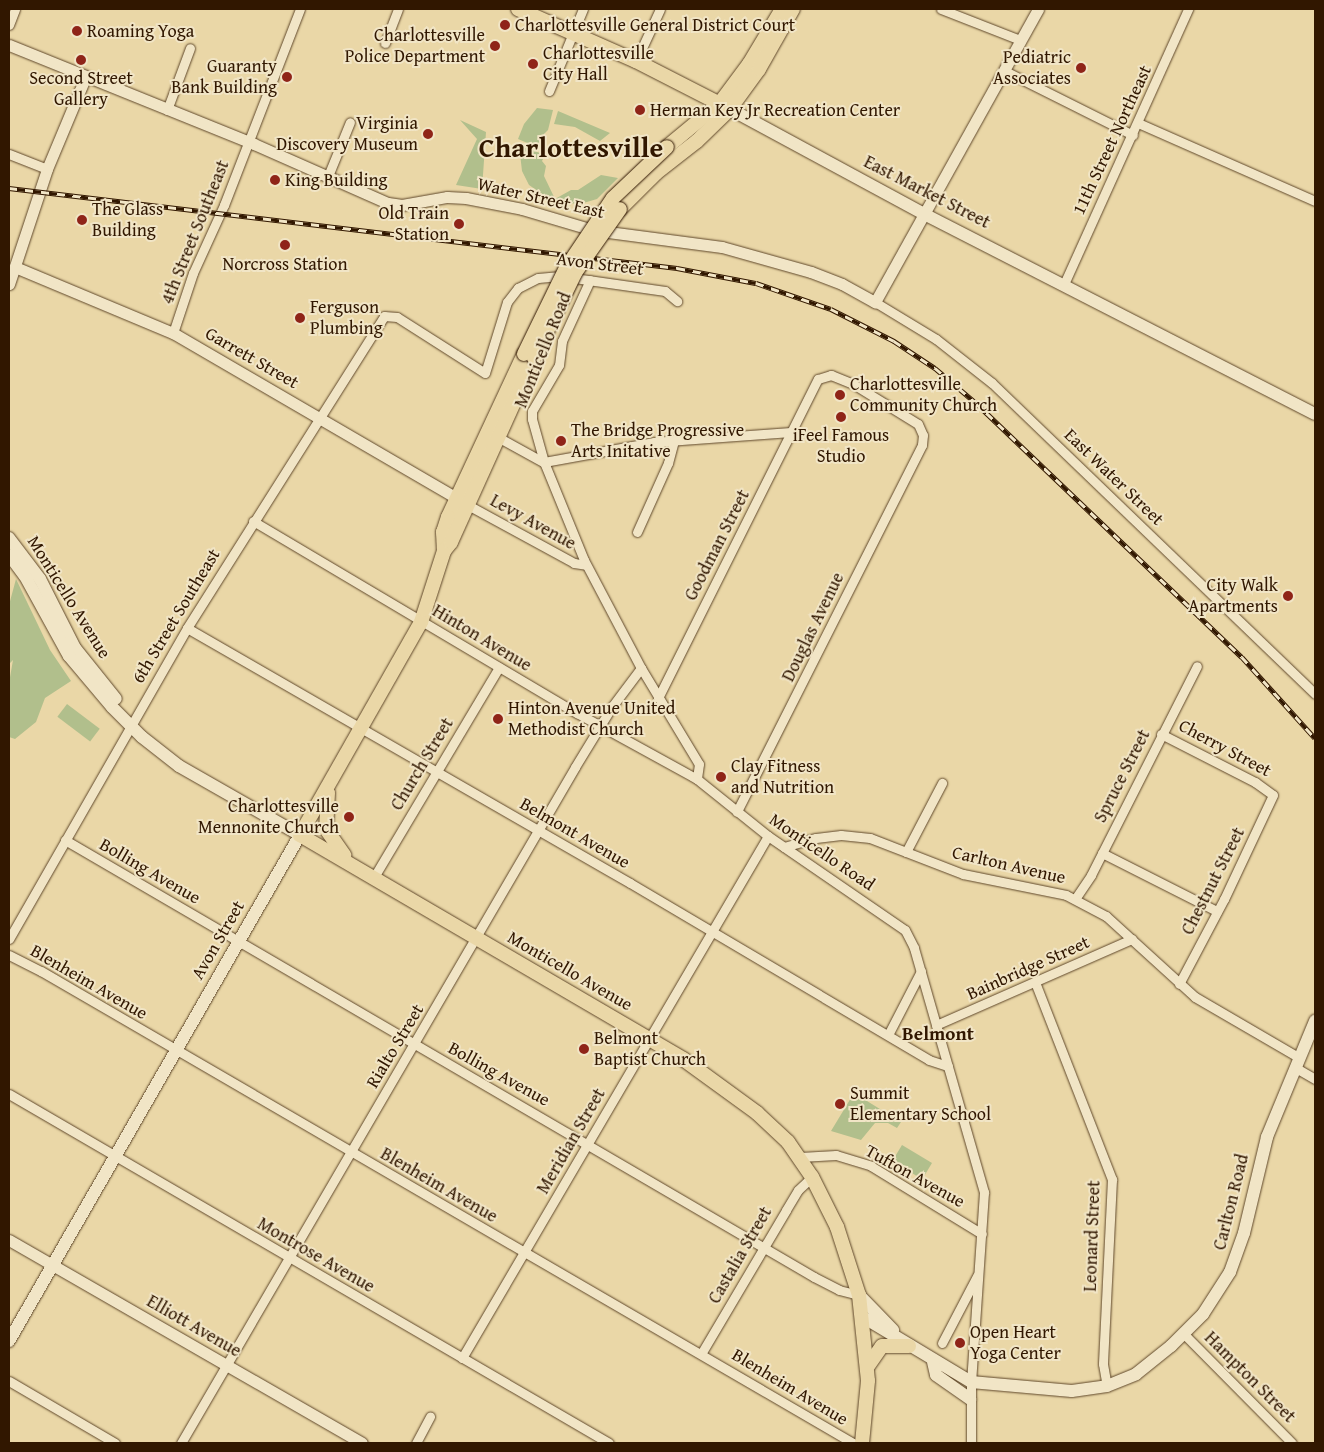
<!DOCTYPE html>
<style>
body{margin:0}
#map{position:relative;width:1324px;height:1452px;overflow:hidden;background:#ead7a7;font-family:"Gentium Book Plus",serif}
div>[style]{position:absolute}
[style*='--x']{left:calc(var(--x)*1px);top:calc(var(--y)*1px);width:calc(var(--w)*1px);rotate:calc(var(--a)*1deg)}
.green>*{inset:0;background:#b1bf8c;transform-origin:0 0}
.roads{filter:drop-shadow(0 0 1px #5f472a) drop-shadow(0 0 1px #5f472a)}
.minor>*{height:9px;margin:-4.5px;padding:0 4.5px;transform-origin:4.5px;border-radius:4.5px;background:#f1e5c6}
.tertiary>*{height:11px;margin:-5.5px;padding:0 5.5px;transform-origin:5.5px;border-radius:5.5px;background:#f1e5c6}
.secondary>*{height:12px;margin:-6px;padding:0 6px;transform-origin:6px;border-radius:6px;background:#f1e5c6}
.primary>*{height:14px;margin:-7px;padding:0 7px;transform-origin:7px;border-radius:7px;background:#ead7a7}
.rail>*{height:4.5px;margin-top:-2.25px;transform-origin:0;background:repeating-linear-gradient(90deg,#f1e5c6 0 8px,#311700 0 16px);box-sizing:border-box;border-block:1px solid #311700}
.bridges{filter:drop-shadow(0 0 1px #311700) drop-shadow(0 0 1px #311700)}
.primary-bridge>*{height:14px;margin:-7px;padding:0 7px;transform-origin:7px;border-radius:7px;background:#ead7a7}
.dots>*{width:14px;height:14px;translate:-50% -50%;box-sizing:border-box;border:2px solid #f1e5c6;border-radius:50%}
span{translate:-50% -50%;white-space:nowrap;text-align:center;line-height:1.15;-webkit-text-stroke:4px #f1e5c6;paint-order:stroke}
.poi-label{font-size:18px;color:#311700}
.left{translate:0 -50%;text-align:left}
.right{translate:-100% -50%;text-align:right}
.street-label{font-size:18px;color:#311700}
.neighbourhood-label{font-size:19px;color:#311700;font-weight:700}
.town-label{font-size:28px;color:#311700;font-weight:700}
.frame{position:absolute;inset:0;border:10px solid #311700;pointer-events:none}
</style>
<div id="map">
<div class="green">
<div style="clip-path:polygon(537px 108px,553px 110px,548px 130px,544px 134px,544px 150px,518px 139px,524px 124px)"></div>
<div style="clip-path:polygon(558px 111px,610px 133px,600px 141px,575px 127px,554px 124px)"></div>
<div style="clip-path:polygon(460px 120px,486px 132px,482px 189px,456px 185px,477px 139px)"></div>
<div style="clip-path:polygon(519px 145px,545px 155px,542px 161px,546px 166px,544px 176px,555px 199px,571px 190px,578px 190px,601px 175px,618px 178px,597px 199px,580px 204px,554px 202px,529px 185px,522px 171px)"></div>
<div style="clip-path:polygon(16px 579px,50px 650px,71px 681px,45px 698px,36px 722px,15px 739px,9px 737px,9px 683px,13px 660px,10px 663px,9px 605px)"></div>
<div style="left:67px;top:704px;width:41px;height:16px;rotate:37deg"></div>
<div style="clip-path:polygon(854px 1093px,901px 1122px,897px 1128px,888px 1123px,875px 1123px,861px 1140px,831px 1131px)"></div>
<div style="left:902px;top:1145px;width:35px;height:19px;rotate:31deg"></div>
</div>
<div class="roads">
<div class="minor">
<div style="--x:941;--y:9;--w:85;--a:21.4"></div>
<div style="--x:9;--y:25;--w:17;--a:-69"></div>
<div style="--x:385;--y:43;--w:36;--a:-69"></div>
<div style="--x:636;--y:61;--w:57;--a:-65.2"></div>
<div style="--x:1005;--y:71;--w:143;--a:26.6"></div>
<div style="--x:549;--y:91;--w:89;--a:-67.5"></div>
<div style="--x:167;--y:110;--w:66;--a:-69.6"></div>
<div style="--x:1138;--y:123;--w:193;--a:23.8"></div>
<div style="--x:9;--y:154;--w:41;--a:21.5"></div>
<div style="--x:328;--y:176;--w:58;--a:-67.8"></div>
<div style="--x:590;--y:280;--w:67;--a:114.7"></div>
<div style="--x:562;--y:341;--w:24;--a:97"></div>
<div style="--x:559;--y:365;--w:53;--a:120.4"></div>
<div style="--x:532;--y:411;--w:8;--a:90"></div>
<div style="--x:532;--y:419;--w:45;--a:74.4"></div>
<div style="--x:544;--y:462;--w:106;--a:67.8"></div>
<div style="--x:584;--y:560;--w:122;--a:62.2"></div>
<div style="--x:641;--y:668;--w:112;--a:58.9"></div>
<div style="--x:699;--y:764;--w:15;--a:98"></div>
<div style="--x:1064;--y:284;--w:302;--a:-65.7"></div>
<div style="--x:875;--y:302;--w:71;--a:31.2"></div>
<div style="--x:936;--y:339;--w:71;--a:38.2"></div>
<div style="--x:992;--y:383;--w:448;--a:43.9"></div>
<div style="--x:173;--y:333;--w:63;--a:-71.6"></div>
<div style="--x:193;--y:273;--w:75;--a:-65.5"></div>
<div style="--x:224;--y:205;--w:210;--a:-68.8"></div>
<div style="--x:494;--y:435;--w:56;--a:28.9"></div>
<div style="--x:544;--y:462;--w:112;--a:-10.3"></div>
<div style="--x:654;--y:442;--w:137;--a:-4.2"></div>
<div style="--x:466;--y:504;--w:123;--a:28.6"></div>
<div style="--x:574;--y:563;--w:12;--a:9"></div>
<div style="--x:253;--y:521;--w:377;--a:30.7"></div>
<div style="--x:577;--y:713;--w:137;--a:28.8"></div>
<div style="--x:697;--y:779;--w:91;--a:38.8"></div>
<div style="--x:768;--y:836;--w:166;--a:34.5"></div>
<div style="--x:905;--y:930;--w:20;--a:63"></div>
<div style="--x:914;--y:948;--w:254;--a:74"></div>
<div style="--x:984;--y:1192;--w:190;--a:93.9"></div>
<div style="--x:971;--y:1382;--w:61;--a:90"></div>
<div style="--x:637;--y:532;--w:76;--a:-65.8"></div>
<div style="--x:668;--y:463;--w:24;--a:-75"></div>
<div style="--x:187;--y:628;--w:511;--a:29.93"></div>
<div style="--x:630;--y:883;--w:347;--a:30.6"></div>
<div style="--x:929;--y:1060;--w:20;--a:18"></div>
<div style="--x:658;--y:698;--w:357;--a:-63.4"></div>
<div style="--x:818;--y:379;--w:14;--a:-17"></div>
<div style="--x:831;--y:375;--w:24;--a:22"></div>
<div style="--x:853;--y:384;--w:76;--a:31.6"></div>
<div style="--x:918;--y:424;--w:12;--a:66"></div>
<div style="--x:923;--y:435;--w:10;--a:96"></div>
<div style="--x:922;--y:445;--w:411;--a:116.8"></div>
<div style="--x:1161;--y:734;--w:106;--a:27.1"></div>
<div style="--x:1255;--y:782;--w:22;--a:36"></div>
<div style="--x:1273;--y:795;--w:115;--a:115.2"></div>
<div style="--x:1224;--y:899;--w:96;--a:117.9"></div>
<div style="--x:65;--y:840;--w:867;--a:30.26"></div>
<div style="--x:814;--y:1277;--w:28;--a:27"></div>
<div style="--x:839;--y:1290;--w:21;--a:14"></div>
<div style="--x:784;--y:847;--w:33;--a:-16"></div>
<div style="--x:816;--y:838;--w:25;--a:-7"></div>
<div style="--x:841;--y:835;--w:29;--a:6"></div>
<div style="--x:870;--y:838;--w:100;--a:21.2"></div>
<div style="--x:963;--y:874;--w:105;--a:11.5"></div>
<div style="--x:1066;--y:895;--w:45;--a:27.7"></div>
<div style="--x:1106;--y:916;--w:120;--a:42.3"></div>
<div style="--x:1195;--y:997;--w:121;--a:30.2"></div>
<div style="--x:906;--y:852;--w:78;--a:-62.4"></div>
<div style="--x:1102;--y:853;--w:129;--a:26.8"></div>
<div style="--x:374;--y:877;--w:244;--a:-59.2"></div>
<div style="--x:1075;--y:899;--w:29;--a:-56"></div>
<div style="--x:1091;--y:875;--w:234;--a:-63.1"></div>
<div style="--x:9;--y:939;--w:358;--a:-60.2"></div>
<div style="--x:187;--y:628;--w:369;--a:-57.7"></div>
<div style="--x:384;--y:316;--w:13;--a:4"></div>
<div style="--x:397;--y:317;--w:104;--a:32.5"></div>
<div style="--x:485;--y:373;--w:74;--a:-72.8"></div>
<div style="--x:507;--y:302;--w:18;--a:-52"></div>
<div style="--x:518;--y:288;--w:22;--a:-27"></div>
<div style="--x:538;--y:278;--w:22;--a:-5"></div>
<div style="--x:560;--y:276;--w:106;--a:8.1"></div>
<div style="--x:665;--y:291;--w:16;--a:40"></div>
<div style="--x:9;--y:955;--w:36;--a:27"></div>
<div style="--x:41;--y:971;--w:939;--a:30.17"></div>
<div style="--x:1035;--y:982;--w:212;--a:68.7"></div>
<div style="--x:1112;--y:1179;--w:185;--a:92.8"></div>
<div style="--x:1103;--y:1364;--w:22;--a:80"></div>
<div style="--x:936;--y:1025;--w:214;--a:-23.7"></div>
<div style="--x:888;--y:1035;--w:72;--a:-62.7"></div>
<div style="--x:1296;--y:1068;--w:22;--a:30"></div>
<div style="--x:9;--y:1094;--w:694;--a:30.19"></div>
<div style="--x:800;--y:1157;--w:36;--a:-3"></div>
<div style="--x:836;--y:1155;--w:37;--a:17"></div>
<div style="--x:871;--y:1166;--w:130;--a:31.5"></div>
<div style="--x:1184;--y:1334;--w:153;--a:45.3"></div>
<div style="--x:942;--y:1343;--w:76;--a:-62.4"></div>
<div style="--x:701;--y:1354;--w:167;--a:-59.4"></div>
<div style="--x:786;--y:1210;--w:23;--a:-59"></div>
<div style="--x:798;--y:1190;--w:19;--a:-43"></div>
<div style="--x:462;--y:1358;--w:605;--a:-59.62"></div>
<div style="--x:9;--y:1381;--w:123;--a:30.3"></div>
<div style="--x:181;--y:1443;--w:782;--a:-59.76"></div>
<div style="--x:575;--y:767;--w:69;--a:-58.6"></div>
<div style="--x:611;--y:708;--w:50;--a:-53.1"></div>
<div style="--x:416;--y:1443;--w:30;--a:-62"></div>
</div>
<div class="tertiary">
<div style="--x:9;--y:45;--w:264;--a:22"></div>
<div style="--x:254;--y:144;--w:146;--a:23.8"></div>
<div style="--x:388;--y:203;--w:14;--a:8"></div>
<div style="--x:402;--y:205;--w:46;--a:-10.1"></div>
<div style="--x:447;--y:197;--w:19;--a:3"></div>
<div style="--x:466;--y:198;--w:57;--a:11.1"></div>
<div style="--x:522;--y:209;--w:74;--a:16.5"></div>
<div style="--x:593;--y:230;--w:130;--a:7.5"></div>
<div style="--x:722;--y:247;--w:92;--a:15.7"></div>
<div style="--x:811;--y:272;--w:33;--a:21"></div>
<div style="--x:842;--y:284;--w:38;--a:29"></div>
<div style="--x:875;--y:302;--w:335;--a:-60.9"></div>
<div style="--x:15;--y:267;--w:171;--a:22.7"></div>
<div style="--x:173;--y:333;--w:334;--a:30.2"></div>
<div style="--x:9;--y:284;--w:121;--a:-71.7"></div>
<div style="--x:47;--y:169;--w:99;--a:-67.3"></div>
<div style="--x:9;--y:1240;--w:407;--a:29.9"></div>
</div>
<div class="secondary">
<div style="--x:730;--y:109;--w:221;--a:28.4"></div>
<div style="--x:924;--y:214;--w:439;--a:27.1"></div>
<div style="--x:9;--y:538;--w:51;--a:52.9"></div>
<div style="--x:40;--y:579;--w:77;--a:63.1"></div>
<div style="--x:75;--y:648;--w:65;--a:51.2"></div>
<div style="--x:9;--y:555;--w:26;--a:53"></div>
<div style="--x:25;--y:576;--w:91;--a:61.2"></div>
<div style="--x:69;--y:656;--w:67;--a:49.9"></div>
<div style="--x:112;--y:707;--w:42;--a:45"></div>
<div style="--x:142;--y:737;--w:47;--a:38.1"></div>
<div style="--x:179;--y:766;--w:139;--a:29.7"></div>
<div style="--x:300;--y:835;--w:584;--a:119.9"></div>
<div style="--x:859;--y:1295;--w:49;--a:45.8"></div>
<div style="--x:863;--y:1317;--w:126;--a:31"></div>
<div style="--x:971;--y:1382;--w:101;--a:5.1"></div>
<div style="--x:1072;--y:1391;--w:35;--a:-8"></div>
<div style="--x:1107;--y:1386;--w:31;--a:-22"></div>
<div style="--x:1136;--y:1374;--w:45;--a:-38.7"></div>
<div style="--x:1171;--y:1346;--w:45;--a:-45"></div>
<div style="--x:1203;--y:1314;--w:50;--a:-57.3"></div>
<div style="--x:1230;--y:1272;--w:41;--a:-70.3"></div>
<div style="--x:1244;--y:1233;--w:99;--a:-76.5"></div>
<div style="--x:1267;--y:1137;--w:126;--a:-67.5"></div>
<div style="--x:933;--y:1362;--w:13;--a:77"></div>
<div style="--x:936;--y:1375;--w:42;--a:35.2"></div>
</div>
<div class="primary">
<div style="--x:518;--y:9;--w:129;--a:23.8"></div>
<div style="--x:636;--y:61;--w:106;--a:27.1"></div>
<div style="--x:667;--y:147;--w:69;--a:-39.7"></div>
<div style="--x:720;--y:103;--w:49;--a:-53.4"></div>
<div style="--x:749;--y:64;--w:64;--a:-59"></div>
<div style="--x:620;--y:209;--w:51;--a:-45"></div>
<div style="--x:656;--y:173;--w:52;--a:-38"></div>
<div style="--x:697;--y:141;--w:46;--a:-44.1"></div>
<div style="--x:730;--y:109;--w:49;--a:-54.1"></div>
<div style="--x:759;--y:69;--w:69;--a:-60.5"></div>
<div style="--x:524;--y:354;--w:180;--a:115"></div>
<div style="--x:448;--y:517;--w:16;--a:108"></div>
<div style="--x:443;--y:532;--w:19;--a:87"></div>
<div style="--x:444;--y:551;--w:75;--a:107.9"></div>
<div style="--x:421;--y:622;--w:245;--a:119.6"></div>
<div style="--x:300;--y:835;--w:444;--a:30.3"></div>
<div style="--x:683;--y:1059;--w:92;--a:36.1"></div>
<div style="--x:757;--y:1113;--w:42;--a:43.1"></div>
<div style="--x:788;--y:1142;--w:42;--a:55.6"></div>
<div style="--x:812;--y:1177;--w:56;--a:63.4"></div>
<div style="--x:837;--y:1227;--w:71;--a:72.1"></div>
<div style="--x:859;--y:1295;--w:86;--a:84"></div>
<div style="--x:868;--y:1381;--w:62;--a:95.5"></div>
<div style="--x:444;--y:551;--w:11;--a:-52"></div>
<div style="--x:451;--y:542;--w:202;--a:-65.7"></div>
<div style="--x:328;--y:793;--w:36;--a:93"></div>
<div style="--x:326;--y:829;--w:32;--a:55"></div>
<div style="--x:868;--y:1366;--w:24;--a:-55"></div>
<div style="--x:882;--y:1346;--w:27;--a:0"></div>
</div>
</div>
<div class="rail">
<div style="--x:9;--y:188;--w:673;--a:6.83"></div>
<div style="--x:677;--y:268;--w:80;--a:10.8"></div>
<div style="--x:756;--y:283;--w:79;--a:19.1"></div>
<div style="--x:831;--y:309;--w:71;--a:26.9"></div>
<div style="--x:894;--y:341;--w:49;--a:33.4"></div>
<div style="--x:935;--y:368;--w:52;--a:40.4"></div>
<div style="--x:975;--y:402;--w:369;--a:43.7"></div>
<div style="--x:1242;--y:657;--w:109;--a:48"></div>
</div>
<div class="bridges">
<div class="primary-bridge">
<div style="--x:524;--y:354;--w:96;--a:-64"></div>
<div style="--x:566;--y:268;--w:84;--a:-56.1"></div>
<div style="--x:613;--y:198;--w:74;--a:-43.4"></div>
<div style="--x:534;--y:358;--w:94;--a:-64.2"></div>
<div style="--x:575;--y:273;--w:78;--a:-54.9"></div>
</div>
</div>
<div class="dots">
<div style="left:505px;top:25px;background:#8f2418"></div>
<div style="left:77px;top:31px;background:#8f2418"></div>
<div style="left:495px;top:46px;background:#8f2418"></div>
<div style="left:81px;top:60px;background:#8f2418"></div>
<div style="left:533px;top:64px;background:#8f2418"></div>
<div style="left:1081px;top:68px;background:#8f2418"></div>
<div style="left:287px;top:77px;background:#8f2418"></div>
<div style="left:640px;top:110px;background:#8f2418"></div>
<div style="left:428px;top:134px;background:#8f2418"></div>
<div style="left:275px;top:180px;background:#8f2418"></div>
<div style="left:82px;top:220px;background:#8f2418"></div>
<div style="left:459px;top:224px;background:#8f2418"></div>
<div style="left:285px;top:245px;background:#8f2418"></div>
<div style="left:300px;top:318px;background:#8f2418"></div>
<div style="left:840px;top:395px;background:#8f2418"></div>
<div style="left:841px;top:417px;background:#8f2418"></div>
<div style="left:561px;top:441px;background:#8f2418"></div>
<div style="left:1288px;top:596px;background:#8f2418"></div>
<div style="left:498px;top:719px;background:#8f2418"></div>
<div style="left:721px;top:777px;background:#8f2418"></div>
<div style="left:349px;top:817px;background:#8f2418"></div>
<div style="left:584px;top:1049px;background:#8f2418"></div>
<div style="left:840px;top:1104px;background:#8f2418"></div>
<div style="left:960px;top:1343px;background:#8f2418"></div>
</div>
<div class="poi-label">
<span class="left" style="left:515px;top:25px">Charlottesville General District Court</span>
<span class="left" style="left:87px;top:31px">Roaming Yoga</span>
<span class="right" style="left:485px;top:46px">Charlottesville<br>Police Department</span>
<span class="left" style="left:543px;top:64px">Charlottesville<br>City Hall</span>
<span class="right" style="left:1071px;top:68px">Pediatric<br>Associates</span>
<span class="right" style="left:277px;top:77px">Guaranty<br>Bank Building</span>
<span style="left:81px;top:89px">Second Street<br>Gallery</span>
<span class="left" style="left:650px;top:110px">Herman Key Jr Recreation Center</span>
<span class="right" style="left:418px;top:134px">Virginia<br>Discovery Museum</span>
<span class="left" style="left:285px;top:180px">King Building</span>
<span class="left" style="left:92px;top:220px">The Glass<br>Building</span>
<span class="right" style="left:449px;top:224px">Old Train<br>Station</span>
<span style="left:285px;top:264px">Norcross Station</span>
<span class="left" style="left:310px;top:318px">Ferguson<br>Plumbing</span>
<span class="left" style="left:850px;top:395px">Charlottesville<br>Community Church</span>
<span class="left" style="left:571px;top:441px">The Bridge Progressive<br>Arts Initative</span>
<span style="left:841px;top:446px">iFeel Famous<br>Studio</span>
<span class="right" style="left:1278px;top:596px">City Walk<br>Apartments</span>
<span class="left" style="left:508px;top:719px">Hinton Avenue United<br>Methodist Church</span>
<span class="left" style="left:731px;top:777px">Clay Fitness<br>and Nutrition</span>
<span class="right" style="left:339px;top:817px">Charlottesville<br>Mennonite Church</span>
<span class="left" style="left:594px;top:1049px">Belmont<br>Baptist Church</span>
<span class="left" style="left:850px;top:1104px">Summit<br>Elementary School</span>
<span class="left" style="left:970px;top:1343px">Open Heart<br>Yoga Center</span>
</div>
<div class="street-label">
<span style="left:1112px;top:140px;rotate:-65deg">11th Street Northeast</span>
<span style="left:927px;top:192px;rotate:27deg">East Market Street</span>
<span style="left:541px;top:198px;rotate:13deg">Water Street East</span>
<span style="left:195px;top:232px;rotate:-68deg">4th Street Southeast</span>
<span style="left:600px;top:264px;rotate:7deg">Avon Street</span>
<span style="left:543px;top:350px;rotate:-68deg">Monticello Road</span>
<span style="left:252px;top:358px;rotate:30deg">Garrett Street</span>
<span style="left:1114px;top:477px;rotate:44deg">East Water Street</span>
<span style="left:533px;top:522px;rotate:29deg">Levy Avenue</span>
<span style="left:717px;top:545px;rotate:-63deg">Goodman Street</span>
<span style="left:69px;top:597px;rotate:58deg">Monticello Avenue</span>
<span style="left:176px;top:616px;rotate:-59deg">6th Street Southeast</span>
<span style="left:813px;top:627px;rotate:-64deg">Douglas Avenue</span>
<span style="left:482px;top:638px;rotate:31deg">Hinton Avenue</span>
<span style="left:1225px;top:748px;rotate:28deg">Cherry Street</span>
<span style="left:422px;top:764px;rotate:-59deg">Church Street</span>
<span style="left:1122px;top:776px;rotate:-63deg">Spruce Street</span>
<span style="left:575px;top:833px;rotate:30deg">Belmont Avenue</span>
<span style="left:822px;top:852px;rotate:34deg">Monticello Road</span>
<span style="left:1009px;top:865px;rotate:13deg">Carlton Avenue</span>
<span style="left:150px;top:871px;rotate:30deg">Bolling Avenue</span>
<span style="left:1213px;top:881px;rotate:-63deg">Chestnut Street</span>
<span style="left:218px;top:940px;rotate:-60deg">Avon Street</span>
<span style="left:1028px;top:968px;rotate:-24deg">Bainbridge Street</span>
<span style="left:570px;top:971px;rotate:30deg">Monticello Avenue</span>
<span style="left:89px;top:982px;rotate:30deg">Blenheim Avenue</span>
<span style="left:395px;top:1046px;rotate:-59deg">Rialto Street</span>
<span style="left:499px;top:1074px;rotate:29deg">Bolling Avenue</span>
<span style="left:571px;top:1141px;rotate:-60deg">Meridian Street</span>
<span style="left:915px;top:1176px;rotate:29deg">Tufton Avenue</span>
<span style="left:439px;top:1185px;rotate:30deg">Blenheim Avenue</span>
<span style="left:1231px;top:1202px;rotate:-76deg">Carlton Road</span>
<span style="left:1092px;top:1236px;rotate:-88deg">Leonard Street</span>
<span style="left:316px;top:1255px;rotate:30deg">Montrose Avenue</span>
<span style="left:740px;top:1255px;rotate:-60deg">Castalia Street</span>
<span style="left:194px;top:1326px;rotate:30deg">Elliott Avenue</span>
<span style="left:1250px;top:1377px;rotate:45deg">Hampton Street</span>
<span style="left:790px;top:1387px;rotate:31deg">Blenheim Avenue</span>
</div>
<div class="neighbourhood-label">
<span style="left:938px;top:1034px">Belmont</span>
</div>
<div class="town-label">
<span style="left:571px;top:147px">Charlottesville</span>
</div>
<div class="frame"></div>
</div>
